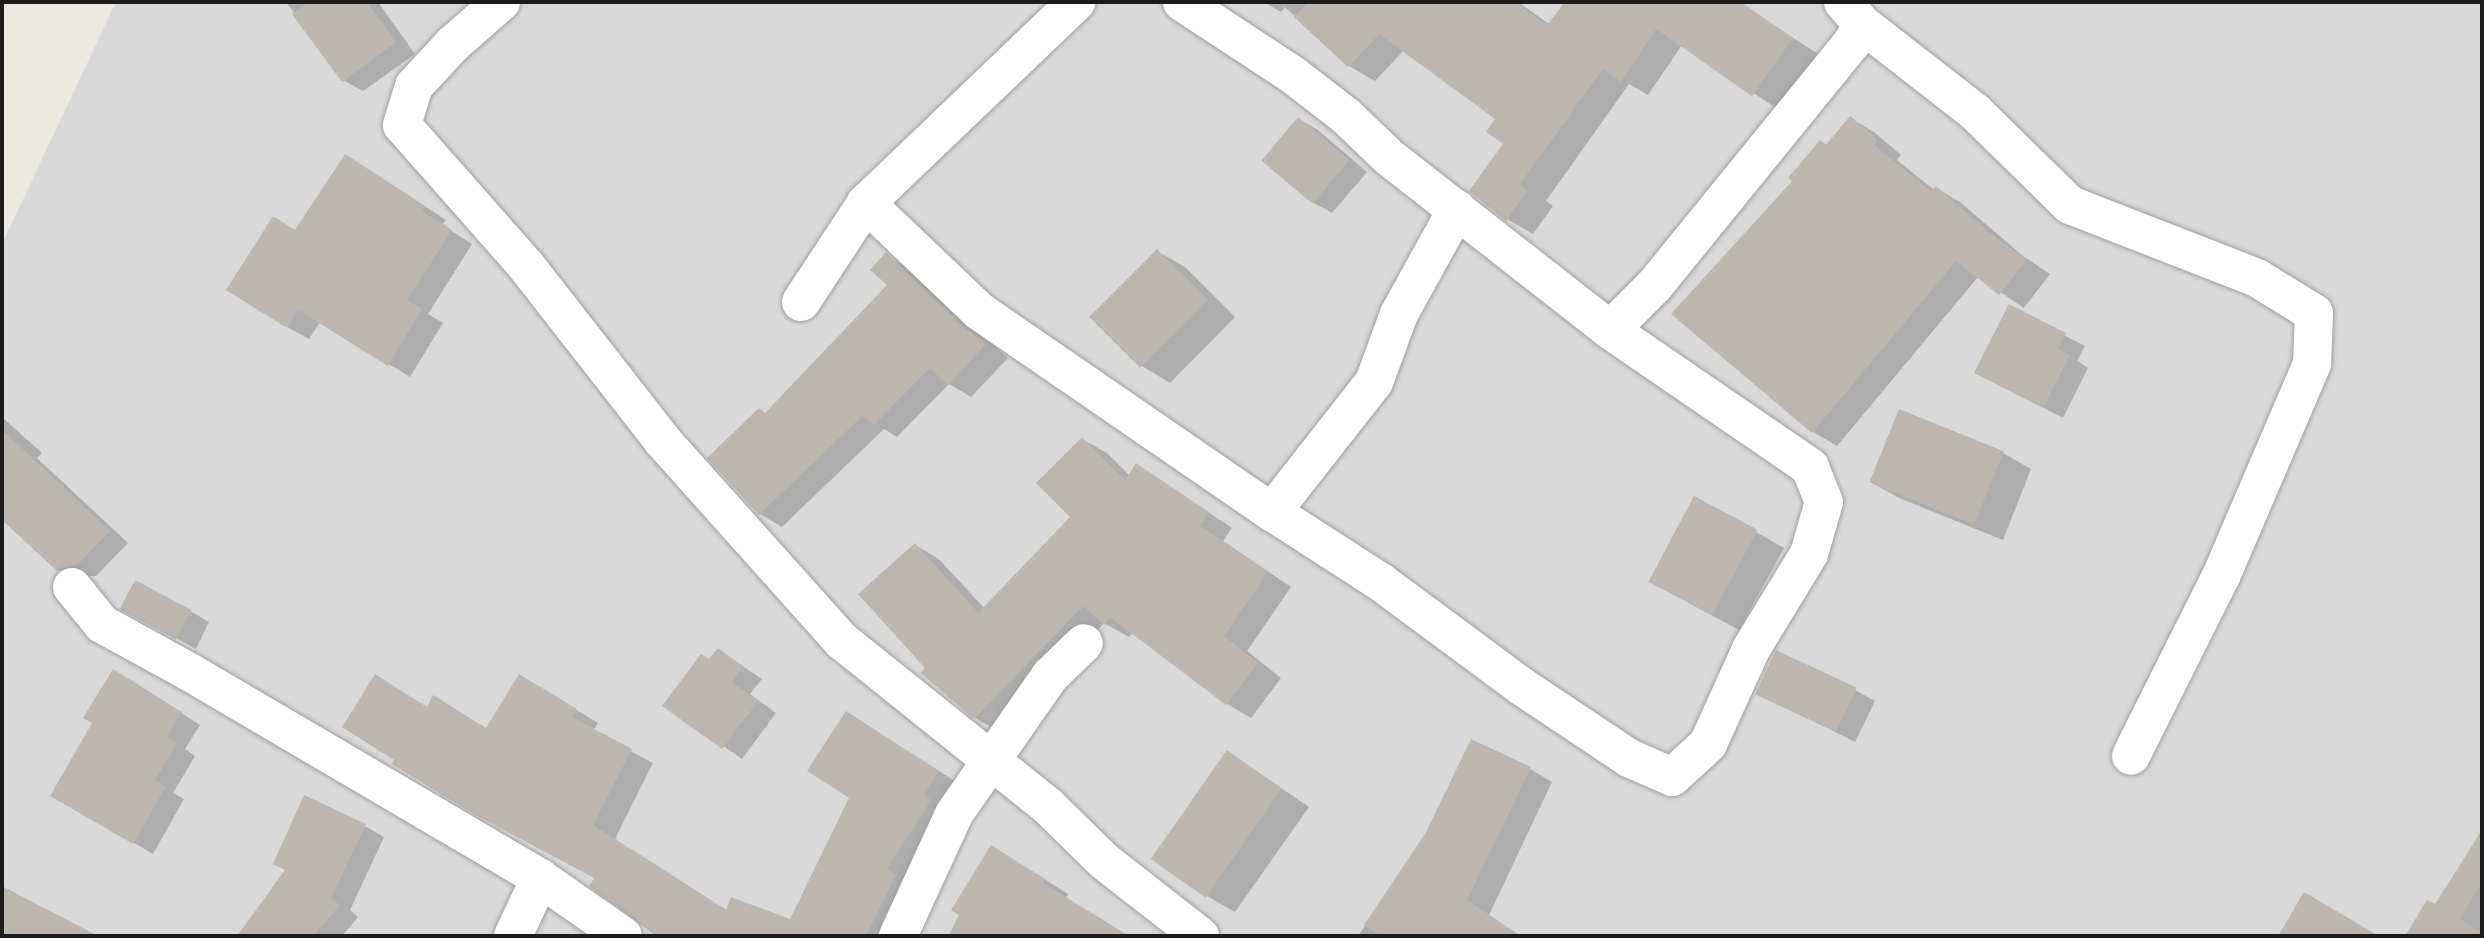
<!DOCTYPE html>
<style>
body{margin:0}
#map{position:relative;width:2484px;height:938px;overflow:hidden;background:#ece9e3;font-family:"Sofia Sans Condensed",sans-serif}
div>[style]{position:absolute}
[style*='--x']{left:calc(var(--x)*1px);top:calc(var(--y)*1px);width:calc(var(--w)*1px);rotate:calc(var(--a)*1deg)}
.residential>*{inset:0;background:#dad9d9}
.shadow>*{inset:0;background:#0003}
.building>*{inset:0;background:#bcb6b0;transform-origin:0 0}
.roads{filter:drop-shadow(0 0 2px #a0a0a0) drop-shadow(0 0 2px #a0a0a0)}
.minor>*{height:38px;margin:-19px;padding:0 19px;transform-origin:19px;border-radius:19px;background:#fff}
span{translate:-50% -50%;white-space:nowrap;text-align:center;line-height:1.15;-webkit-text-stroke:7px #fff;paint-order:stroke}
.frame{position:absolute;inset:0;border:4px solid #1c1c1c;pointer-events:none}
</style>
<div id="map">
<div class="residential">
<div style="clip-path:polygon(116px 2px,2482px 2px,2482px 936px,2px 936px,2px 244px)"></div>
</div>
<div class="shadow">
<div style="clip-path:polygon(286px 2px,378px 2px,415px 54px,363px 91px,343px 80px)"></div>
<div style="clip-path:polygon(1264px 2px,1433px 2px,1441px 9px,1446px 2px,1518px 2px,1549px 24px,1567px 2px,1724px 2px,1738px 10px,1742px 4px,1818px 54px,1779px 110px,1682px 45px,1648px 95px,1629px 84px,1546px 201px,1553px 206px,1533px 234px,1507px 219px,1505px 144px,1497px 119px,1404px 50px,1375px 81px,1349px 66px,1285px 7px,1281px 12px)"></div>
<div style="clip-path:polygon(1850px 118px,1874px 132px,1901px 155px,1897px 160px,1934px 190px,1936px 188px,1960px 202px,2023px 256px,2050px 274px,2024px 308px,1978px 277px,1837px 446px,1813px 432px,1674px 314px)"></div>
<div style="clip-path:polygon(1299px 119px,1318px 130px,1367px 172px,1332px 213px,1312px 202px,1263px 160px)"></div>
<div style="clip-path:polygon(367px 169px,446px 220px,442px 225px,472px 244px,428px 314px,443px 323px,410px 377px,320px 322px,309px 339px,287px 327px,296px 232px)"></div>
<div style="clip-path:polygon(1157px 251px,1185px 267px,1235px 317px,1170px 383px,1142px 366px)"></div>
<div style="clip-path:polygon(886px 255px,909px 268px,1008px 358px,971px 397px,949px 384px,897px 437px,884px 429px,782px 527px,760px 514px,766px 414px,890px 285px)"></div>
<div style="clip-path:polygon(2010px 307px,2085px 346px,2077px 361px,2088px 368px,2063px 418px,1996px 383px)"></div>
<div style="clip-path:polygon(1900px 411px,2003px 453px,2031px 469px,2003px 540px,1899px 498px,1871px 482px)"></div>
<div style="clip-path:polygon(2px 417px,42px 453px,37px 458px,128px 543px,96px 576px,88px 576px,78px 581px,58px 570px,2px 517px,2px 512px,25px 488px,2px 468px)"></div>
<div style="clip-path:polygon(1082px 439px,1107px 453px,1130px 476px,1161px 480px,1232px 528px,1223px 541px,1291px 587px,1247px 651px,1281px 678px,1251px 718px,1227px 704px,1133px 633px,1129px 637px,1104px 623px,1000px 732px,975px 718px,923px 673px,928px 668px,915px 545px,939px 559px,985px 609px,1072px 517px)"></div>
<div style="clip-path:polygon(1756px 532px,1784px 548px,1739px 630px,1678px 597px)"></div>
<div style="clip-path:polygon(122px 608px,190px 611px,209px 622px,196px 649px)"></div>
<div style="clip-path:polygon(718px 650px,762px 679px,750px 694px,776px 713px,742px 759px,665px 705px)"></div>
<div style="clip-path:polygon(133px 683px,200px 725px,185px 749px,195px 756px,173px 793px,184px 799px,153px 854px,52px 795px,94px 723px)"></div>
<div style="clip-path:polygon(541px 689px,598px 723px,593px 731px,653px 763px,615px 839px,728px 911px,791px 921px,852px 797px,868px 726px,961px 785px,894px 936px,659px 936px,644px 927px,428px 708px,487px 729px)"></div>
<div style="clip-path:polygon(1855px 690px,1875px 701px,1855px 742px,1757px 693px)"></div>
<div style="clip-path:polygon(1228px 752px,1309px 807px,1235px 912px,1207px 896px)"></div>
<div style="clip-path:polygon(1530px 769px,1552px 782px,1489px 915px,1521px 936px,1358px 936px,1427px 833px)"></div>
<div style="clip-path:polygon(365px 826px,384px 837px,350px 910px,358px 917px,342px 936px,239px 936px,287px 870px)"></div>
<div style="clip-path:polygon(2482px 833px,2482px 936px,2407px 936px,2428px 902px,2435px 906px)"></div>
<div style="clip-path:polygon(1015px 861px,1068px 894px,1066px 898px,1128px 936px,950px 936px,961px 914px)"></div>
<div style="clip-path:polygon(2px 887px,93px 936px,2px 936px)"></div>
</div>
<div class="building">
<div style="clip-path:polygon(309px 2px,367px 2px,396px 42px,342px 82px,292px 14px)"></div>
<div style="clip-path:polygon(1309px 2px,1515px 2px,1547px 25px,1565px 2px,1741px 2px,1793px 38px,1752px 96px,1656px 29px,1621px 82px,1603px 69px,1520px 184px,1528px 190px,1506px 221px,1469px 191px,1503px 144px,1486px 132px,1495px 119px,1379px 34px,1348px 67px,1294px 17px)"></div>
<div style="clip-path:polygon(1850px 116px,1878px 140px,1874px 145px,1931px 191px,1936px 186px,1998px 240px,2027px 259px,1999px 295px,1956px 261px,1812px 433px,1671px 314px,1792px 181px,1788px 178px,1820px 140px,1826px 145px)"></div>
<div style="left:1298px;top:117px;width:67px;height:57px;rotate:40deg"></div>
<div style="clip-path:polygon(345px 154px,425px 206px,422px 211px,452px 230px,407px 300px,422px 309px,388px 366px,298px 310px,287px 328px,226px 290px,273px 216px,295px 230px)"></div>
<div style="left:1157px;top:249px;width:72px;height:96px;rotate:45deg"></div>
<div style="clip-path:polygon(886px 252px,964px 327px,986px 344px,948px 385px,930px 368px,874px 425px,862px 416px,759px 515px,707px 458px,759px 408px,765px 413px,887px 285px,870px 270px)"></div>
<div style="clip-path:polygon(2009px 304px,2066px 333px,2058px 349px,2070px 355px,2043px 408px,1974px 373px)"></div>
<div style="left:1899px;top:409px;width:113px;height:79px;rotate:22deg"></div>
<div style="clip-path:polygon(2px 430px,110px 531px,76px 566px,68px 566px,57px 571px,2px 520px)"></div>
<div style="clip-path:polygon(1082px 437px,1125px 480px,1136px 463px,1209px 512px,1200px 526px,1268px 572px,1224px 636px,1258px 663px,1226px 705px,1110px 617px,1104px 625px,1083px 606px,974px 719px,921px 673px,925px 668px,858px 594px,915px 543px,978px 613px,1070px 517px,1036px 483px)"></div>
<div style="left:1694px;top:496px;width:72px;height:97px;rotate:28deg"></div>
<div style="left:135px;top:580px;width:64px;height:33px;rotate:28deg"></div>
<div style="clip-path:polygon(718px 648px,743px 666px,732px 682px,758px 701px,722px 749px,662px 706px,701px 654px,709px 659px)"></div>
<div style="left:1776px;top:650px;width:89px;height:49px;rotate:25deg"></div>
<div style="clip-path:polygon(113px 669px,182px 712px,167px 737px,177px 743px,155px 780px,166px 786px,133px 844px,50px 796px,92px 723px,83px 718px)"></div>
<div style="clip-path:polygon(375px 674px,427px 707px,433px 695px,486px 728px,519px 674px,577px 709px,572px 717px,632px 749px,593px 825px,726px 910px,731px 897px,790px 919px,849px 798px,807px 771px,846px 711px,939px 771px,924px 795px,931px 800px,887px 869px,896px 874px,866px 936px,656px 936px,589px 886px,594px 878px,472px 813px,392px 764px,394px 760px,342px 727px)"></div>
<div style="clip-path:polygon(1471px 739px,1531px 767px,1467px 900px,1521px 936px,1381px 936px,1364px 925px,1426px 832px)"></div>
<div style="left:1227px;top:750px;width:67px;height:133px;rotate:35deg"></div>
<div style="clip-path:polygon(304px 795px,366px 824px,331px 898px,340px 905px,313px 936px,237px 936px,285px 870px,273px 864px)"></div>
<div style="clip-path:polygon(2482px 830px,2482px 882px,2460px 919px,2482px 933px,2482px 936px,2405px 936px,2427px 900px,2435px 904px)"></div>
<div style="clip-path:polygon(991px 845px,1045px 879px,1043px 883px,1129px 936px,948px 936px,959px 915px,951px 910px)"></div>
<div style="clip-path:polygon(2px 886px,98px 936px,2px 936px)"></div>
<div style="clip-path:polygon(2304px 892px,2379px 936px,2278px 936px)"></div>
</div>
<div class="roads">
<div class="minor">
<div style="--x:501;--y:2;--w:64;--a:138.8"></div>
<div style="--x:453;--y:44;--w:57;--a:132.9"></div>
<div style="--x:414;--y:86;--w:41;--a:107.1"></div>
<div style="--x:402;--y:125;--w:189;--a:48.6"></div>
<div style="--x:527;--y:267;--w:219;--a:52"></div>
<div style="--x:662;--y:440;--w:270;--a:48.2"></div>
<div style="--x:842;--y:641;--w:265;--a:38.7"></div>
<div style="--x:1049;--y:807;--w:77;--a:44.5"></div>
<div style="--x:1104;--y:861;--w:122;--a:38"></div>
<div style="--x:1182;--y:2;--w:133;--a:33.3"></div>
<div style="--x:1293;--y:75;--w:67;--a:37.7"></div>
<div style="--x:1346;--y:116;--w:61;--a:43.7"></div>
<div style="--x:1390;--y:158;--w:279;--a:38"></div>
<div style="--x:1610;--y:330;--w:64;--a:-45"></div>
<div style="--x:1655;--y:285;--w:312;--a:-50.9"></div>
<div style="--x:1852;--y:43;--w:21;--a:-62"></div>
<div style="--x:1862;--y:24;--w:29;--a:-131"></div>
<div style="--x:1862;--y:24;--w:143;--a:37.9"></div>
<div style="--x:1975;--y:112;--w:133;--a:44.4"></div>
<div style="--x:2070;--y:205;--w:201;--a:21.3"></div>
<div style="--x:2257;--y:278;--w:67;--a:31.6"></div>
<div style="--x:2314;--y:313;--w:51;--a:92.2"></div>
<div style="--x:2312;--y:364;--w:231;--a:113.2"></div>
<div style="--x:2221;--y:576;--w:201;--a:116.6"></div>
<div style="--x:866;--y:203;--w:156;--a:43.7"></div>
<div style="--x:979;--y:311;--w:355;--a:34.5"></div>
<div style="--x:1272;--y:512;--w:131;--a:32.8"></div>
<div style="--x:1382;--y:583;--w:173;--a:36.5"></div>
<div style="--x:1521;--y:686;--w:130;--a:33.7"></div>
<div style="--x:1629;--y:758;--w:47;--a:23.8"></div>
<div style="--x:1672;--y:777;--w:49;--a:-42.5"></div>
<div style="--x:1708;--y:744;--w:104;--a:-65.6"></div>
<div style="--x:1751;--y:649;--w:111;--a:-58.6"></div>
<div style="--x:1809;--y:554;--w:54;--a:-73.9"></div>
<div style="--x:1824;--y:502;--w:38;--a:-112"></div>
<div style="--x:1810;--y:467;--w:242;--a:-145.6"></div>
<div style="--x:801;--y:302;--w:118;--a:-56.7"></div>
<div style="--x:866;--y:203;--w:291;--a:-43.7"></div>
<div style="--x:1272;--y:512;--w:165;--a:-51.9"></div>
<div style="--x:1374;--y:382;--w:72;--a:-69.8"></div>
<div style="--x:1399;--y:314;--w:120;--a:-61.1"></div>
<div style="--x:72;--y:587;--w:48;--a:51"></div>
<div style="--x:102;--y:624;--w:102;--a:28.8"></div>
<div style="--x:191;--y:673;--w:405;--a:30.4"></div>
<div style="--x:540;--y:878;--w:101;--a:34.9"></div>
<div style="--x:513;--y:936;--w:64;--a:-65"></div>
<div style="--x:898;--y:936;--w:134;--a:-65.3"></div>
<div style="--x:954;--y:814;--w:168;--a:-55.2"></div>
<div style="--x:1050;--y:676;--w:47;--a:-44.1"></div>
</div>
</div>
<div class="frame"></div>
</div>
